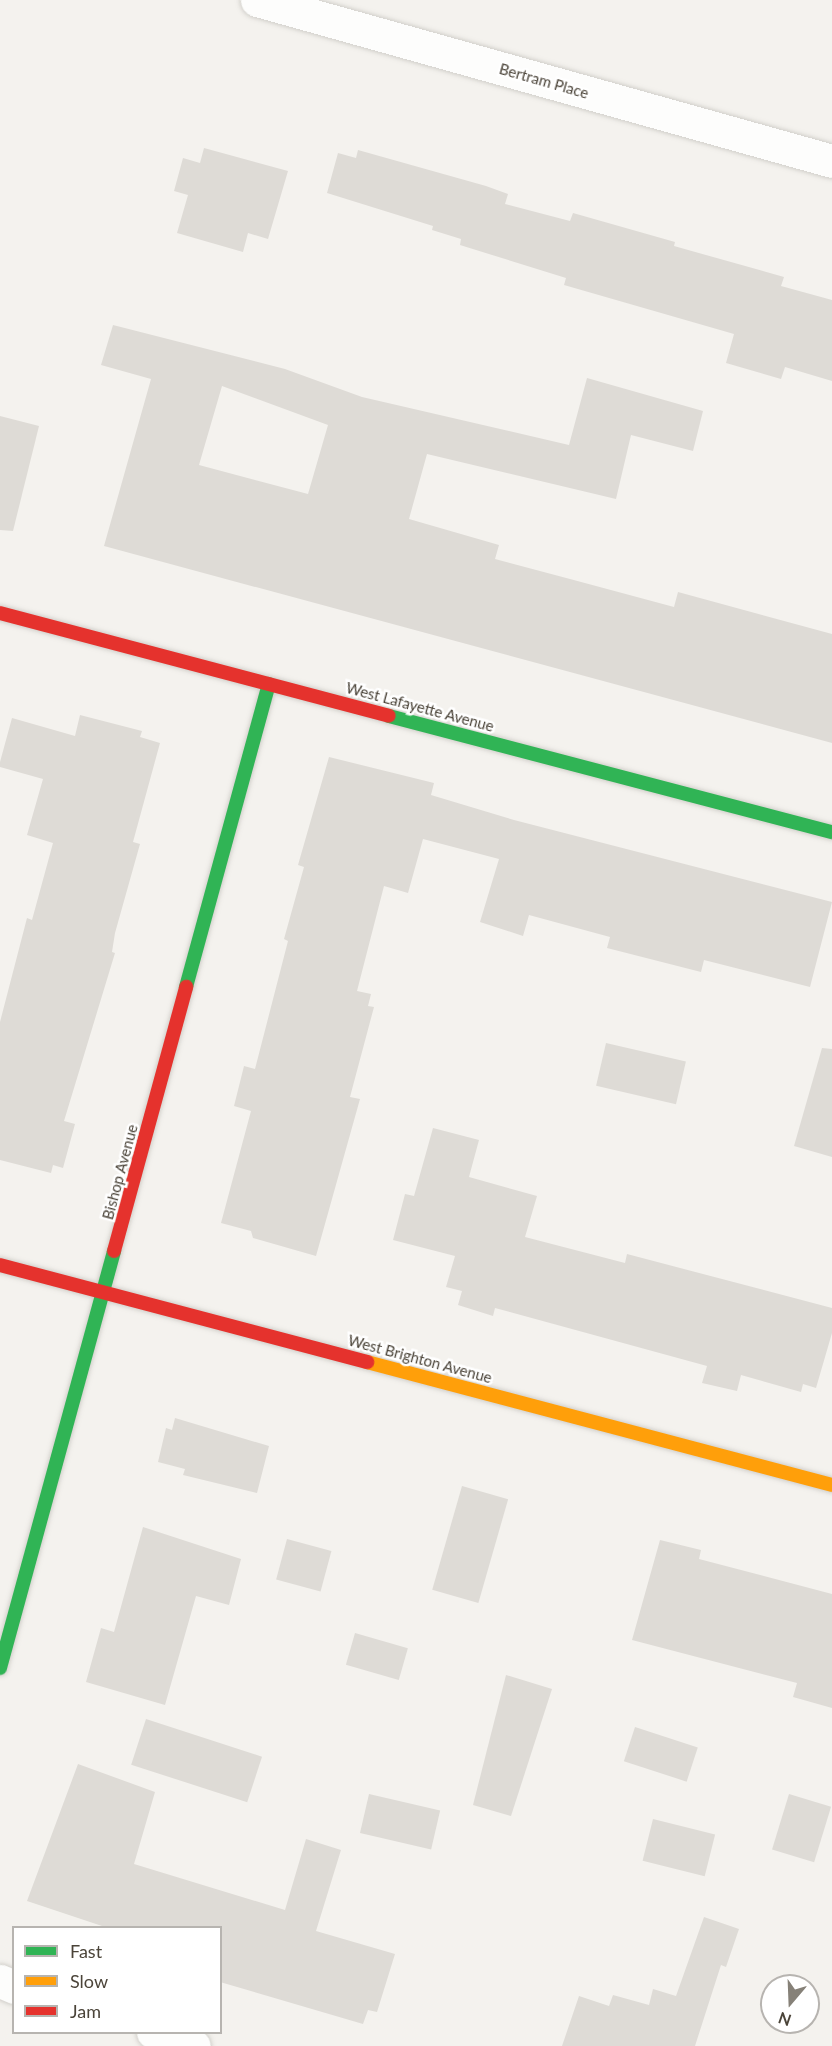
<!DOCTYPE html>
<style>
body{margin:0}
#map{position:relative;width:832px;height:2046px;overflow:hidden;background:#f4f2ee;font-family:Lato,sans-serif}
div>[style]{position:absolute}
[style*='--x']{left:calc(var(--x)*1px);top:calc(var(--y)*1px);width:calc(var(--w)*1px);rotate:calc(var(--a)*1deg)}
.building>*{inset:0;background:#dedbd6;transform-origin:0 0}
.roads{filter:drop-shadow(0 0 2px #d2d0cb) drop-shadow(0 0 2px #d2d0cb)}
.street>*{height:33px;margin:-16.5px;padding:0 16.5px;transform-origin:16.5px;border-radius:16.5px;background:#fdfdfc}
.fast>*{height:14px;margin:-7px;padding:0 7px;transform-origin:7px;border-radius:7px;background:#30b455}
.slow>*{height:14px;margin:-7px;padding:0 7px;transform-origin:7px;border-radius:7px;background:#ff9f0a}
.jam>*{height:14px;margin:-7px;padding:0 7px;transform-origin:7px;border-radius:7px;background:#e5322d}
span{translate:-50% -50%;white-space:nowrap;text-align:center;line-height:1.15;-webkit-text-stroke:5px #fff;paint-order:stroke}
.street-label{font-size:15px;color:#4b4439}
.legend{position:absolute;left:12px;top:1926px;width:210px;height:108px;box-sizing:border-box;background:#fff;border:2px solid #b7b4b0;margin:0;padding:8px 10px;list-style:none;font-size:18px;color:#4b4439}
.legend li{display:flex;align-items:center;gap:12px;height:30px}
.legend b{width:30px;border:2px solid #b7b4b0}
.north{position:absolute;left:760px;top:1974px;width:60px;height:60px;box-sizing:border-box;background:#fff;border:2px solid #b7b4b0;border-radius:50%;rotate:199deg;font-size:16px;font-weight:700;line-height:24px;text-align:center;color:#4b4439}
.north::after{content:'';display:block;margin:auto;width:21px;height:27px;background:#868178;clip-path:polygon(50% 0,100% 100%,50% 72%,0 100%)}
</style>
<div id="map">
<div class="building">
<div style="clip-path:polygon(204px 148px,288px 171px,268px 239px,248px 233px,243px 252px,177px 233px,188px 195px,174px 191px,183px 158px,200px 163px)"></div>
<div style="clip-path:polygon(358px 150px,486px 186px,508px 194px,505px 204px,570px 221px,573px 213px,675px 242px,674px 246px,784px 277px,781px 286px,832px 300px,832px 381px,785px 367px,781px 379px,726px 363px,734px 334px,564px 285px,566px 278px,460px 245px,461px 239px,432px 230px,433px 226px,327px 193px,338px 153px,356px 158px)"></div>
<div style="clip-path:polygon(evenodd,113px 325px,285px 369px,362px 397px,569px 445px,587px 378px,703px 411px,693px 451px,631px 435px,616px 499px,427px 454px,409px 519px,499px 545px,495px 559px,570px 579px,674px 607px,678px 592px,832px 634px,832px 743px,104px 546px,151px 379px,101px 365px,113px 325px,222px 386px,328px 425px,308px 494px,199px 465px,222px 386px)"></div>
<div style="clip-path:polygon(0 416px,39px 426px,13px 531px,0 530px)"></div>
<div style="clip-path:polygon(80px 715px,142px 731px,140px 737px,160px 743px,133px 842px,140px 844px,115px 933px,112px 952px,115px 953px,64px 1121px,75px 1124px,63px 1168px,53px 1165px,51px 1173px,0 1160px,0 1022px,27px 918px,32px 920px,53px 843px,27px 835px,43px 779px,0 767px,0 762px,12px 718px,75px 736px)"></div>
<div style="clip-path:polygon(329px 757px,434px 783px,431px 795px,514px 820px,832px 902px,810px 987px,704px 960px,701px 972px,607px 948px,610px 937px,529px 915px,523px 936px,480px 922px,499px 859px,423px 839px,408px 893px,384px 886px,357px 991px,371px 994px,368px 1006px,374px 1007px,350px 1097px,360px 1099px,316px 1256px,253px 1238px,251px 1231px,221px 1223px,251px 1111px,234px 1106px,244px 1066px,255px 1069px,288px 941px,284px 939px,304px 867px,298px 865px)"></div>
<div style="left:606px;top:1043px;width:82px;height:44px;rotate:13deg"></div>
<div style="clip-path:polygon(822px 1048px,832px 1049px,832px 1157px,794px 1146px)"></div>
<div style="clip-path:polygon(433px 1128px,479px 1140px,469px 1177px,537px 1196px,525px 1237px,625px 1263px,627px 1254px,832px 1308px,832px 1333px,816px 1388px,803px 1384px,801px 1392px,741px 1375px,737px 1391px,702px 1383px,707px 1366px,495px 1308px,493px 1316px,458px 1305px,462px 1291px,446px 1287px,455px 1256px,393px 1240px,405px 1194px,414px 1196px)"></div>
<div style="clip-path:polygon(175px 1418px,269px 1446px,257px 1493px,183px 1475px,185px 1469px,158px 1462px,166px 1428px,172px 1430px)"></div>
<div style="left:462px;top:1486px;width:48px;height:108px;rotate:16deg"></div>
<div style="clip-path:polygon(143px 1527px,241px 1559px,229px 1605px,196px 1596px,165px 1705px,86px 1682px,101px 1628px,114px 1632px)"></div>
<div style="left:287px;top:1539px;width:46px;height:42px;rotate:15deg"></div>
<div style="clip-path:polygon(660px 1540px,701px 1550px,699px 1559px,832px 1594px,832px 1708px,793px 1697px,797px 1683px,632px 1640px)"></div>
<div style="left:355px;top:1633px;width:55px;height:33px;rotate:16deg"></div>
<div style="clip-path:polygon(506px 1675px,552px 1689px,511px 1816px,473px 1805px)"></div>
<div style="left:146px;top:1719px;width:122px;height:48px;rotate:18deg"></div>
<div style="left:635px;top:1727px;width:66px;height:36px;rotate:18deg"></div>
<div style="clip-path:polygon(78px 1764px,155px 1792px,134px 1864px,285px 1910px,306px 1839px,341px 1850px,316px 1931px,395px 1954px,377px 2012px,368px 2010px,363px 2024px,220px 1982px,220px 1928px,108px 1928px,27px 1901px)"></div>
<div style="left:369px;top:1794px;width:73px;height:40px;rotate:13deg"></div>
<div style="left:789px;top:1794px;width:44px;height:58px;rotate:17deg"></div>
<div style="left:653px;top:1819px;width:64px;height:43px;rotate:14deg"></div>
<div style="clip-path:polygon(704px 1917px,739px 1929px,726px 1967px,721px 1965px,695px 2046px,562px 2046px,579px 1996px,609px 2006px,613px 1995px,649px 2005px,653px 1989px,676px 1996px)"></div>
</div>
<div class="roads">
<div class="street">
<div style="--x:257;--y:0;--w:597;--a:15.64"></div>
<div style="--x:0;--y:1981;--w:15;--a:23"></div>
<div style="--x:153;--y:2032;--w:43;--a:18.9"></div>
</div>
<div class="fast">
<div style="--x:389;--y:716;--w:458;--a:14.7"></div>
<div style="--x:186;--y:987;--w:314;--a:-74.7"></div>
<div style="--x:0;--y:1668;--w:432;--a:-74.7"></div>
</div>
<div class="slow">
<div style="--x:367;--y:1362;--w:481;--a:14.8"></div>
</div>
<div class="jam">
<div style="--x:0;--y:613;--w:402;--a:14.8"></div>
<div style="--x:114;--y:1251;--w:274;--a:-74.7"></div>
<div style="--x:0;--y:1265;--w:380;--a:14.8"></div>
</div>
</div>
<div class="street-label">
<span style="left:544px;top:81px;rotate:16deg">Bertram Place</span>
<span style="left:420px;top:707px;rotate:15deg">West Lafayette Avenue</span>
<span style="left:120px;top:1172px;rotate:-75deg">Bishop Avenue</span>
<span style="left:420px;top:1359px;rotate:15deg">West Brighton Avenue</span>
</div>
<ul class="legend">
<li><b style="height:8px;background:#30b455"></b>Fast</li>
<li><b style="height:8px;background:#ff9f0a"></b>Slow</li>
<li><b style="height:8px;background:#e5322d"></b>Jam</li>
</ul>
<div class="north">N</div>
</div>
